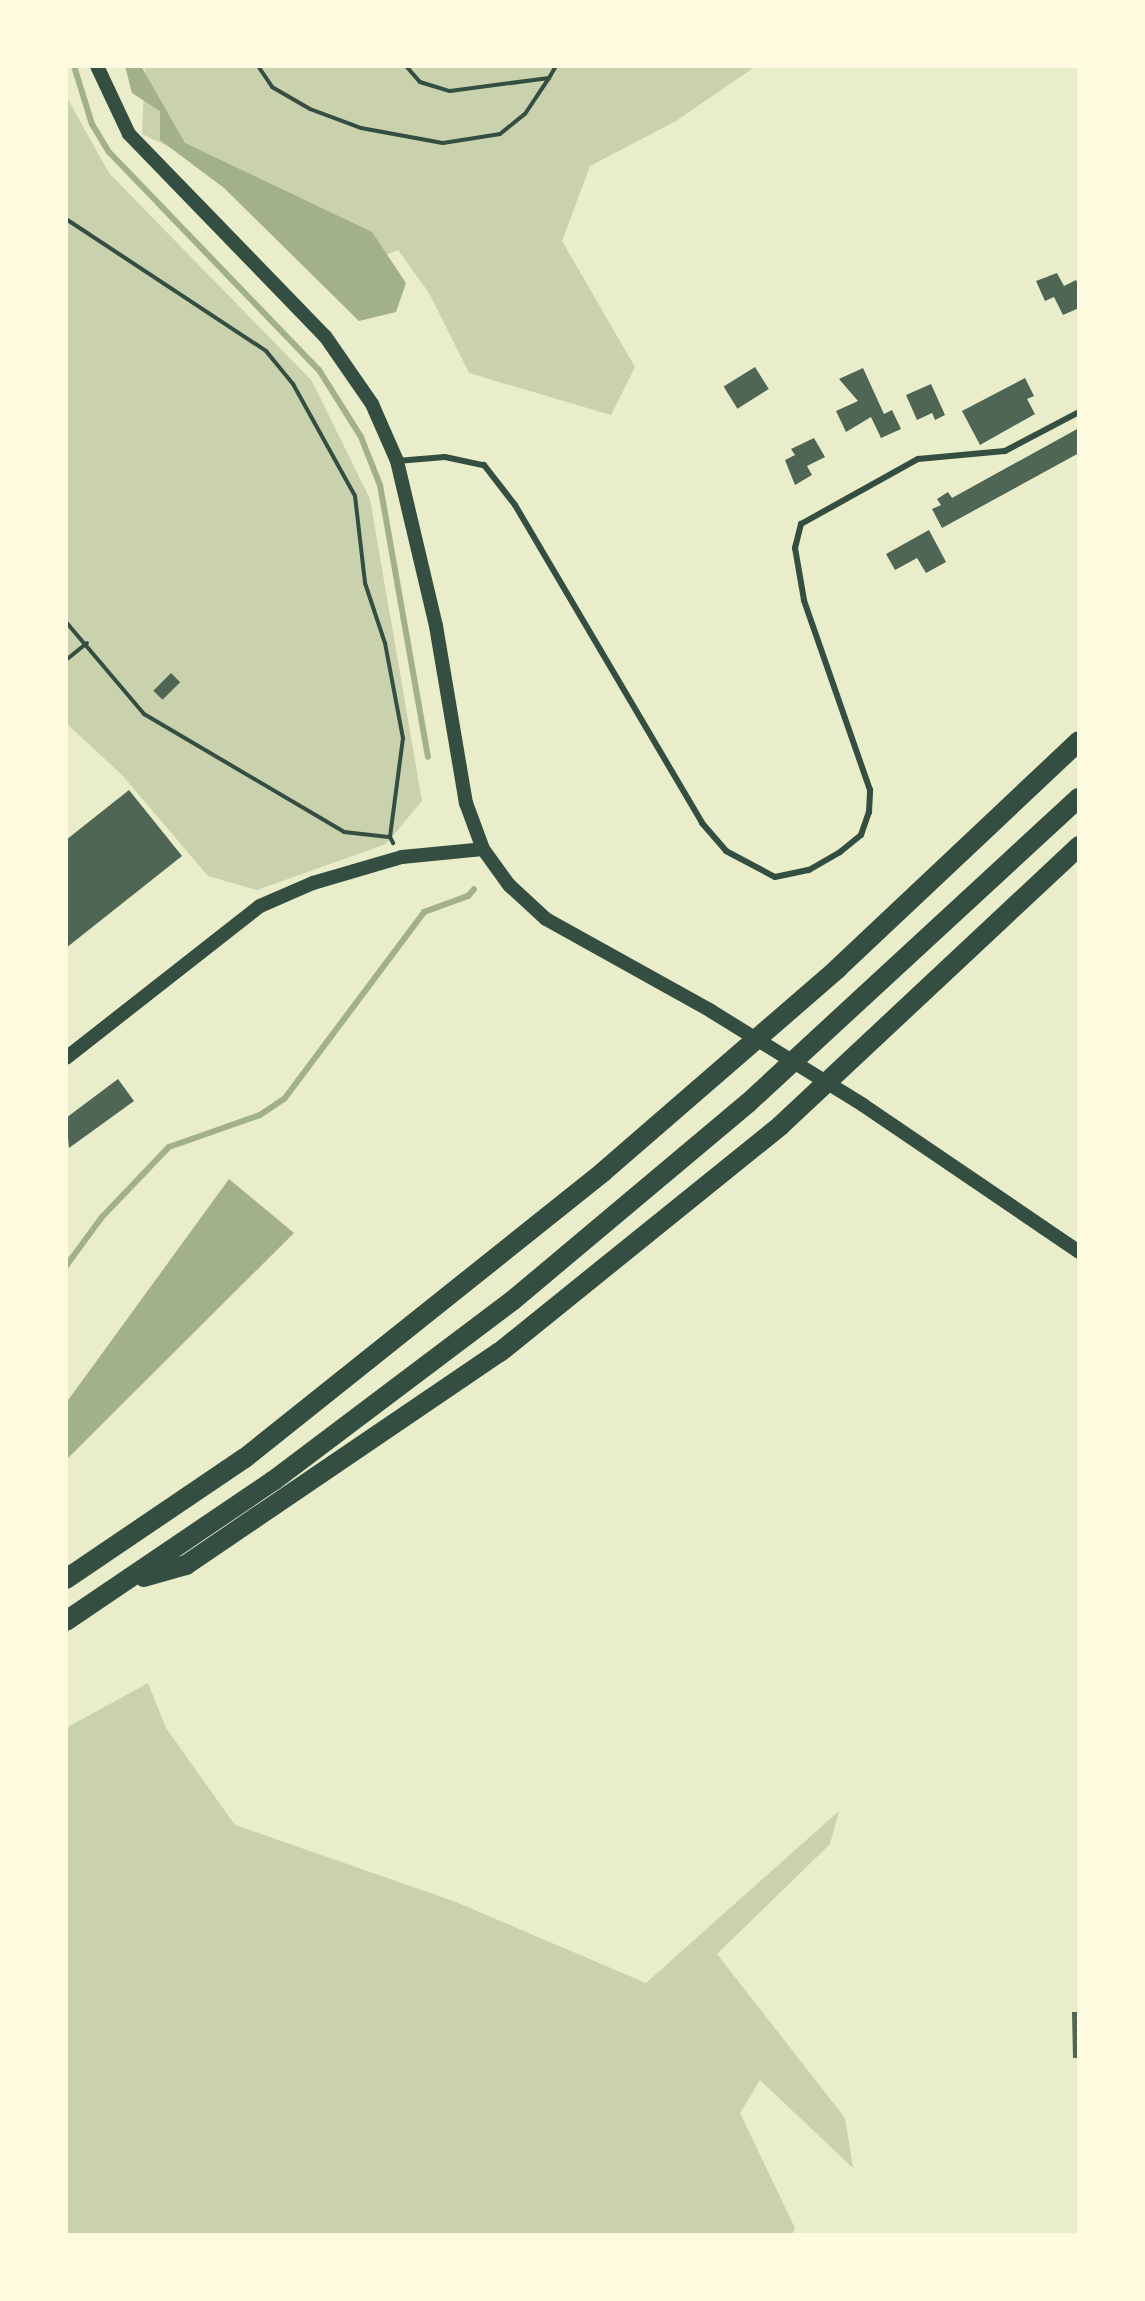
<!DOCTYPE html>
<style>
body{margin:0}
#map{position:relative;width:1145px;height:2301px;overflow:hidden;background:#e9edc9;font-family:"PT Serif",serif}
div>[style]{position:absolute}
[style*='--x']{left:calc(var(--x)*1px);top:calc(var(--y)*1px);width:calc(var(--w)*1px);rotate:calc(var(--a)*1deg)}
.green>*{inset:0;background:#cad2ad}
.water>*{inset:0;background:#a3b18a}
.stream>*{height:6px;margin:-3px;padding:0 3px;transform-origin:3px;border-radius:3px;background:#a3b18a}
.building>*{inset:0;background:#4f6655;transform-origin:0 0}
.path>*{height:4px;margin:-2px;padding:0 2px;transform-origin:2px;border-radius:2px;background:#344e41}
.service>*{height:6px;margin:-3px;padding:0 3px;transform-origin:3px;border-radius:3px;background:#344e41}
.tertiary>*{height:14px;margin:-7px;padding:0 7px;transform-origin:7px;border-radius:7px;background:#344e41}
.trunk>*{height:20px;margin:-10px;padding:0 10px;transform-origin:10px;border-radius:10px;background:#344e41}
span{translate:-50% -50%;white-space:nowrap;text-align:center;line-height:1.15;-webkit-text-stroke:6px #fefae0;paint-order:stroke}
.frame{position:absolute;inset:0;border:68px solid #fefae0;pointer-events:none}
</style>
<div id="map">
<div class="green">
<div style="clip-path:polygon(145px 66px,756px 66px,676px 121px,590px 166px,562px 241px,635px 367px,611px 415px,469px 373px,429px 293px,398px 250px,375px 259px,323px 219px,142px 134px)"></div>
<div style="clip-path:polygon(66px 96px,109px 173px,312px 381px,370px 499px,422px 801px,386px 844px,257px 890px,208px 876px,122px 775px,66px 723px)"></div>
<div style="clip-path:polygon(148px 1683px,166px 1728px,235px 1825px,456px 1902px,646px 1983px,839px 1811px,830px 1844px,717px 1954px,845px 2118px,853px 2168px,760px 2080px,740px 2113px,795px 2228px,792px 2235px,66px 2235px,66px 1728px)"></div>
</div>
<div class="water">
<div style="clip-path:polygon(125px 66px,141px 66px,185px 143px,372px 232px,406px 283px,396px 312px,359px 321px,224px 188px,160px 140px,160px 111px,132px 93px)"></div>
<div style="clip-path:polygon(229px 1179px,294px 1233px,66px 1460px,66px 1403px)"></div>
</div>
<div class="stream">
<div style="--x:74;--y:66;--w:61;--a:72.8"></div>
<div style="--x:92;--y:124;--w:33;--a:59"></div>
<div style="--x:109;--y:152;--w:303;--a:46.1"></div>
<div style="--x:319;--y:370;--w:79;--a:57.9"></div>
<div style="--x:361;--y:437;--w:52;--a:68.4"></div>
<div style="--x:380;--y:485;--w:276;--a:80"></div>
<div style="--x:66;--y:1266;--w:61;--a:-53.7"></div>
<div style="--x:102;--y:1217;--w:97;--a:-46.3"></div>
<div style="--x:169;--y:1147;--w:96;--a:-19.4"></div>
<div style="--x:260;--y:1115;--w:30;--a:-34"></div>
<div style="--x:285;--y:1098;--w:232;--a:-53.2"></div>
<div style="--x:424;--y:912;--w:47;--a:-20"></div>
<div style="--x:468;--y:896;--w:9;--a:-49"></div>
</div>
<div class="building">
<div style="clip-path:polygon(1057px 273px,1064px 286px,1076px 280px,1079px 286px,1079px 308px,1063px 315px,1054px 297px,1045px 301px,1036px 281px)"></div>
<div style="left:755px;top:367px;width:26px;height:37px;rotate:58deg"></div>
<div style="clip-path:polygon(863px 368px,884px 414px,892px 410px,901px 429px,881px 438px,871px 417px,846px 432px,836px 411px,858px 401px,839px 379px)"></div>
<div style="clip-path:polygon(1025px 378px,1034px 396px,1027px 399px,1035px 414px,980px 445px,962px 411px)"></div>
<div style="clip-path:polygon(931px 384px,945px 415px,935px 420px,932px 413px,917px 420px,906px 395px)"></div>
<div style="clip-path:polygon(1079px 428px,1079px 453px,942px 528px,932px 509px,941px 505px,937px 499px,948px 492px,952px 498px)"></div>
<div style="clip-path:polygon(814px 438px,825px 457px,807px 466px,812px 475px,795px 485px,785px 460px,795px 455px,791px 449px)"></div>
<div style="clip-path:polygon(929px 530px,946px 562px,926px 573px,917px 558px,895px 570px,886px 554px)"></div>
<div style="left:171px;top:673px;width:13px;height:25px;rotate:45deg"></div>
<div style="clip-path:polygon(129px 790px,182px 856px,66px 948px,66px 840px)"></div>
<div style="clip-path:polygon(118px 1079px,134px 1101px,69px 1148px,66px 1118px)"></div>
<div style="clip-path:polygon(1072px 2012px,1079px 2012px,1079px 2058px,1073px 2058px)"></div>
</div>
<div class="path">
<div style="--x:258;--y:66;--w:25;--a:56"></div>
<div style="--x:272;--y:87;--w:44;--a:30.1"></div>
<div style="--x:310;--y:109;--w:54;--a:20.4"></div>
<div style="--x:361;--y:128;--w:83;--a:10.4"></div>
<div style="--x:443;--y:143;--w:58;--a:-9"></div>
<div style="--x:500;--y:134;--w:32;--a:-39"></div>
<div style="--x:525;--y:114;--w:43;--a:-56.3"></div>
<div style="--x:406;--y:66;--w:21;--a:49"></div>
<div style="--x:420;--y:82;--w:31;--a:17"></div>
<div style="--x:450;--y:91;--w:100;--a:-7.5"></div>
<div style="--x:549;--y:78;--w:14;--a:-60"></div>
<div style="--x:66;--y:219;--w:240;--a:33.4"></div>
<div style="--x:266;--y:351;--w:43;--a:50.7"></div>
<div style="--x:293;--y:384;--w:128;--a:61"></div>
<div style="--x:355;--y:496;--w:88;--a:83.4"></div>
<div style="--x:365;--y:583;--w:63;--a:71.6"></div>
<div style="--x:385;--y:643;--w:97;--a:79.3"></div>
<div style="--x:403;--y:738;--w:100;--a:97.5"></div>
<div style="--x:390;--y:837;--w:7;--a:63"></div>
<div style="--x:66;--y:622;--w:121;--a:49.7"></div>
<div style="--x:144;--y:714;--w:232;--a:30.5"></div>
<div style="--x:344;--y:832;--w:45;--a:6.3"></div>
<div style="--x:66;--y:660;--w:27;--a:-39"></div>
</div>
<div class="service">
<div style="--x:397;--y:461;--w:48;--a:-4.8"></div>
<div style="--x:445;--y:457;--w:40;--a:12"></div>
<div style="--x:484;--y:465;--w:51;--a:52.2"></div>
<div style="--x:515;--y:505;--w:369;--a:59.5"></div>
<div style="--x:702;--y:823;--w:37;--a:49"></div>
<div style="--x:726;--y:851;--w:55;--a:28"></div>
<div style="--x:775;--y:877;--w:35;--a:-12"></div>
<div style="--x:809;--y:870;--w:36;--a:-30"></div>
<div style="--x:840;--y:852;--w:27;--a:-39"></div>
<div style="--x:861;--y:835;--w:24;--a:-71"></div>
<div style="--x:869;--y:812;--w:22;--a:-87"></div>
<div style="--x:870;--y:790;--w:201;--a:-109.2"></div>
<div style="--x:804;--y:600;--w:53;--a:-99.8"></div>
<div style="--x:795;--y:548;--w:25;--a:-76"></div>
<div style="--x:801;--y:524;--w:134;--a:-29.1"></div>
<div style="--x:918;--y:459;--w:87;--a:-5.3"></div>
<div style="--x:1005;--y:451;--w:84;--a:-27.8"></div>
</div>
<div class="tertiary">
<div style="--x:97;--y:66;--w:75;--a:64.8"></div>
<div style="--x:129;--y:134;--w:281;--a:45.9"></div>
<div style="--x:325;--y:336;--w:83;--a:55.3"></div>
<div style="--x:372;--y:404;--w:62;--a:66.3"></div>
<div style="--x:397;--y:461;--w:170;--a:76.7"></div>
<div style="--x:436;--y:626;--w:180;--a:80.4"></div>
<div style="--x:466;--y:803;--w:49;--a:69.7"></div>
<div style="--x:483;--y:849;--w:44;--a:54.2"></div>
<div style="--x:509;--y:885;--w:50;--a:42.6"></div>
<div style="--x:546;--y:919;--w:189;--a:29.1"></div>
<div style="--x:711;--y:1011;--w:179;--a:31.7"></div>
<div style="--x:863;--y:1105;--w:261;--a:34.2"></div>
<div style="--x:66;--y:1058;--w:246;--a:-38.1"></div>
<div style="--x:260;--y:906;--w:58;--a:-23.5"></div>
<div style="--x:313;--y:883;--w:93;--a:-16.3"></div>
<div style="--x:402;--y:857;--w:81;--a:-5.6"></div>
</div>
<div class="trunk">
<div style="--x:144;--y:1577;--w:44;--a:-15.9"></div>
<div style="--x:186;--y:1565;--w:379;--a:-34.2"></div>
<div style="--x:500;--y:1352;--w:360;--a:-38.9"></div>
<div style="--x:780;--y:1126;--w:410;--a:-43.1"></div>
<div style="--x:66;--y:1579;--w:216;--a:-34.1"></div>
<div style="--x:245;--y:1458;--w:458;--a:-38.6"></div>
<div style="--x:603;--y:1172;--w:310;--a:-40.9"></div>
<div style="--x:837;--y:969;--w:332;--a:-43.3"></div>
<div style="--x:66;--y:1621;--w:250;--a:-34.1"></div>
<div style="--x:273;--y:1481;--w:299;--a:-37"></div>
<div style="--x:512;--y:1301;--w:308;--a:-40"></div>
<div style="--x:748;--y:1103;--w:450;--a:-42.7"></div>
</div>
<div class="frame"></div>
</div>
